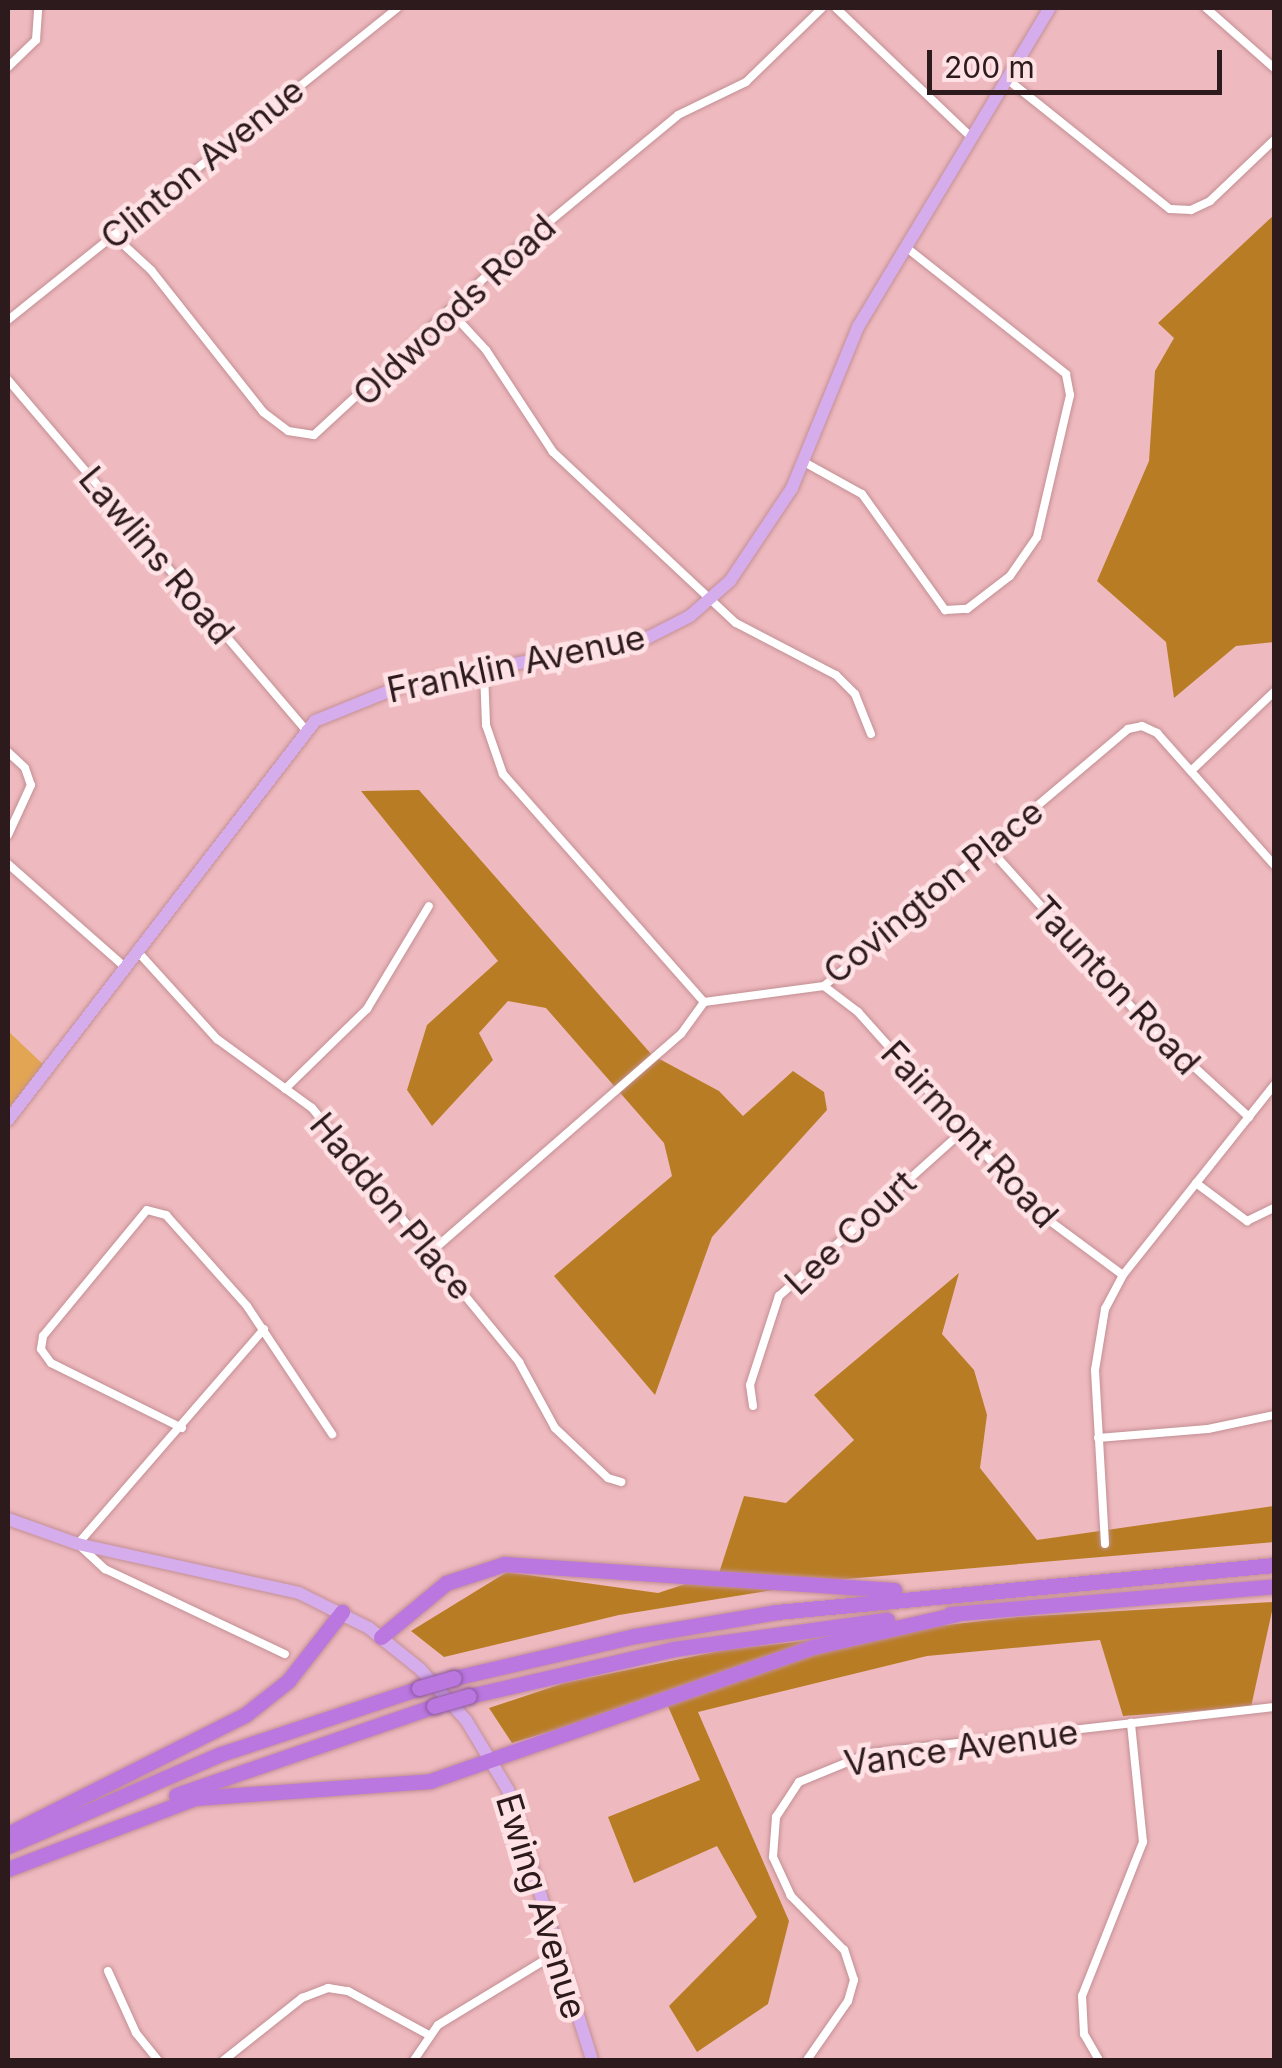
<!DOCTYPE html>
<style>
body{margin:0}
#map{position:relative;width:1282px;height:2068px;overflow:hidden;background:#efbabf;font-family:Inter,sans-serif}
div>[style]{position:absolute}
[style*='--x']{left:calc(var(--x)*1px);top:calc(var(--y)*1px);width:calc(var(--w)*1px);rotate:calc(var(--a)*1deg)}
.green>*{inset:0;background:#e2a554}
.forest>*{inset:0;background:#b87d24}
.roads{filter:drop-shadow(0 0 2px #c28f94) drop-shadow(0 0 2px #c28f94)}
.street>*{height:8px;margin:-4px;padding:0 4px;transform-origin:4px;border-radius:4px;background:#fff}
.primary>*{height:12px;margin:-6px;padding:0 6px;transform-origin:6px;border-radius:6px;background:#d6adec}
.highway>*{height:15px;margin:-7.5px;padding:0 7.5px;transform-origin:7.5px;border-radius:7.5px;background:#ba77e0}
.bridges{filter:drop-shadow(0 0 2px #89569b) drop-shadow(0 0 2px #89569b)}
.highway-bridge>*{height:15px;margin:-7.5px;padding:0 7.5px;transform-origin:7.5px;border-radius:7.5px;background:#ba77e0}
span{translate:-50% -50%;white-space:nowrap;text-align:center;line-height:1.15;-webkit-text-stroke:9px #fee2e5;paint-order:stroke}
.street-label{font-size:35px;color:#2d1a1c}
.frame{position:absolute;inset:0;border:10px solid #2d1a1c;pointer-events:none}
.scale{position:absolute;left:927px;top:50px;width:295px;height:45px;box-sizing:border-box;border:5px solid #2d1a1c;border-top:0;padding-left:12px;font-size:30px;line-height:35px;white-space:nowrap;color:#2d1a1c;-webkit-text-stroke:8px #fee2e5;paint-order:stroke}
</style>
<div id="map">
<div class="green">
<div style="clip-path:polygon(8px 1031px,47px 1068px,8px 1120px)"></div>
</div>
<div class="forest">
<div style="clip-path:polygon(1274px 215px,1274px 642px,1236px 646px,1174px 698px,1166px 642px,1097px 581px,1149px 461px,1155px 371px,1174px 338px,1158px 323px)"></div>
<div style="clip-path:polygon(419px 790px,652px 1055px,719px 1091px,743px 1116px,793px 1071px,824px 1092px,827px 1110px,712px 1237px,655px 1395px,554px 1276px,672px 1176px,664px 1143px,546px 1008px,508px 1001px,479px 1033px,493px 1060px,432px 1126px,407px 1090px,427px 1025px,498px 961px,361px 791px)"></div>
<div style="clip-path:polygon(959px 1273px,942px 1334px,974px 1370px,987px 1415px,980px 1468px,1037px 1540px,1274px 1506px,1274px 1542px,835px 1580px,619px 1615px,444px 1657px,411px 1631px,507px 1572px,658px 1593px,719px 1573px,744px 1496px,786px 1503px,854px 1440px,814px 1395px)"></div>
<div style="clip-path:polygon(1274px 1602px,1251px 1707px,1123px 1716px,1100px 1640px,927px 1656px,698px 1712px,789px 1921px,768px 2004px,697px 2052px,669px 2006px,757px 1917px,717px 1846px,634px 1883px,608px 1817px,700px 1780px,664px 1697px,512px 1743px,489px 1708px,564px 1683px,724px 1650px,1017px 1617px)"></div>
</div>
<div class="roads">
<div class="street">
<div style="--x:836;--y:8;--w:188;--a:43.7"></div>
<div style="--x:1206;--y:8;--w:91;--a:41.4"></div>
<div style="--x:8;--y:67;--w:39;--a:-44"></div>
<div style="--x:36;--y:40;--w:32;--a:-86"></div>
<div style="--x:1007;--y:79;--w:208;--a:38.6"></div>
<div style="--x:1170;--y:209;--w:21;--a:3"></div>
<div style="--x:1191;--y:210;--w:21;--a:-25"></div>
<div style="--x:1210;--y:201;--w:88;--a:-43.6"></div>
<div style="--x:113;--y:235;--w:52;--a:42.6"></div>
<div style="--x:151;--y:270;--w:181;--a:51.7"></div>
<div style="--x:263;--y:412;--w:31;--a:37"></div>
<div style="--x:288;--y:431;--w:26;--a:9"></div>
<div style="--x:314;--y:435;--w:265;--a:-42.7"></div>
<div style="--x:509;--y:255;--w:219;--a:-39.6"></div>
<div style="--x:678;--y:115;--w:76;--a:-25.9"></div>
<div style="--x:746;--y:82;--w:106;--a:-44.2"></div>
<div style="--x:449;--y:310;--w:54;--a:47.2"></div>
<div style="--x:486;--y:350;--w:122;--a:56.7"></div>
<div style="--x:553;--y:452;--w:250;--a:43.1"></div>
<div style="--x:736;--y:623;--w:113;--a:27.5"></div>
<div style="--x:836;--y:675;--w:27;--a:45"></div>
<div style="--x:855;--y:694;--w:43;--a:68.2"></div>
<div style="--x:8;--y:320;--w:499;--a:-38.7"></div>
<div style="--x:8;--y:380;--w:460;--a:49.6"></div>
<div style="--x:804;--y:462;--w:66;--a:28.9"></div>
<div style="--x:862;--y:494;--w:143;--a:54.4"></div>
<div style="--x:945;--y:610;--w:22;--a:-3"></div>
<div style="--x:967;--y:609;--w:54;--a:-37.5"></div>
<div style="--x:1010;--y:576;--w:47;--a:-55.3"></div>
<div style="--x:1037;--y:537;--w:146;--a:-76.9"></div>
<div style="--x:1070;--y:395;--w:21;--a:-101"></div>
<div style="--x:1066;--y:374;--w:204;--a:-141.6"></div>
<div style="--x:484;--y:672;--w:53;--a:87.8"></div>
<div style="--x:486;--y:725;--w:52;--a:70.9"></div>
<div style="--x:503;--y:774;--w:304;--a:48.6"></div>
<div style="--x:8;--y:752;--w:23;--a:43"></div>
<div style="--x:25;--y:768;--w:18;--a:71"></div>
<div style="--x:31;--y:785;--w:55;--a:114.7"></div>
<div style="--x:1191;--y:771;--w:115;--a:-43.6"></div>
<div style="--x:988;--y:847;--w:232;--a:48.1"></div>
<div style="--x:1143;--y:1020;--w:144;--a:42.5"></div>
<div style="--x:8;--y:864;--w:156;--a:41.4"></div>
<div style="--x:138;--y:952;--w:118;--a:47.8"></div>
<div style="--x:217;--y:1039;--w:117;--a:36"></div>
<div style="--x:312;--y:1108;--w:328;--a:50.8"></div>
<div style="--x:519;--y:1362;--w:75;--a:61.4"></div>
<div style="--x:555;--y:1428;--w:73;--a:43.3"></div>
<div style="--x:608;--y:1478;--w:14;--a:17"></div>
<div style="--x:824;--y:986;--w:43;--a:37.4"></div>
<div style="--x:858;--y:1012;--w:266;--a:48.2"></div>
<div style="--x:1035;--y:1210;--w:109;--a:36.5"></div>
<div style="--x:285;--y:1089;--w:115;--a:-44.3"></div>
<div style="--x:367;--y:1009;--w:120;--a:-59"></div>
<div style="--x:1196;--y:1183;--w:64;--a:36.7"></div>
<div style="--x:1247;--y:1221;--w:30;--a:-26"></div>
<div style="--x:432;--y:1251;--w:330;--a:-41.1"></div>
<div style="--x:681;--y:1034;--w:39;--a:-54"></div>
<div style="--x:704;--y:1002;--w:121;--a:-7.6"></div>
<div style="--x:824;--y:986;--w:398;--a:-40.2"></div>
<div style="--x:1128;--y:729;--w:14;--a:-12"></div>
<div style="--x:1142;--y:726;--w:17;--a:25"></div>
<div style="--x:1157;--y:733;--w:176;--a:48.4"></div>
<div style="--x:264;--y:1329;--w:284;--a:130.9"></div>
<div style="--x:78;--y:1544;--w:37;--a:43"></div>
<div style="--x:105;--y:1569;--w:199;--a:25.3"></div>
<div style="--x:753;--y:1406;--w:21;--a:-98"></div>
<div style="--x:750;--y:1385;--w:94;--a:-72"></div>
<div style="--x:779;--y:1296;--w:247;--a:-41.9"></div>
<div style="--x:182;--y:1428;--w:146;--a:-153.6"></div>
<div style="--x:51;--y:1363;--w:17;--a:-126"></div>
<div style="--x:41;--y:1349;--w:13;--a:-81"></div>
<div style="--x:43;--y:1336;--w:163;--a:-50.5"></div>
<div style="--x:147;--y:1210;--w:20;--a:15"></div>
<div style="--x:166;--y:1215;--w:122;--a:48.3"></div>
<div style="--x:247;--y:1306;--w:154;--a:56.4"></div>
<div style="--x:1098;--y:1438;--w:110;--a:-4.7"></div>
<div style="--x:1208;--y:1429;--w:67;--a:-12"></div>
<div style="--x:1105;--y:1544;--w:174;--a:-93.3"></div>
<div style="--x:1095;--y:1370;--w:62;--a:-80.7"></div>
<div style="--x:1105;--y:1309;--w:38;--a:-62"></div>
<div style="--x:1123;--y:1275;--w:243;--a:-51.5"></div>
<div style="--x:108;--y:1971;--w:68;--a:65.7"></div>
<div style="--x:136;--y:2033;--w:35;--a:51"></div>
<div style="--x:224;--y:2060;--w:100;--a:-38.5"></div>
<div style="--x:302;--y:1998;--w:28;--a:-21"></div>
<div style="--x:328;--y:1988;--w:20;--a:9"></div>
<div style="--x:348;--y:1991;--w:92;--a:28.5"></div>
<div style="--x:414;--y:2060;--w:42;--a:-55.6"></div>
<div style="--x:438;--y:2025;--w:140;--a:-31.3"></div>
<div style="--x:807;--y:2060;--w:72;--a:-55.2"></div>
<div style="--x:848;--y:2001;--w:22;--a:-74"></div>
<div style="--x:854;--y:1980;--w:32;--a:-108"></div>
<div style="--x:844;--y:1950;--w:76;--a:-134.5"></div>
<div style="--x:791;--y:1896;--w:43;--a:-114.8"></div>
<div style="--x:773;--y:1857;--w:40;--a:-85.7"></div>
<div style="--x:776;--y:1817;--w:42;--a:-56.7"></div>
<div style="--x:799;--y:1782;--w:77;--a:-22.2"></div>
<div style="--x:870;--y:1753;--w:407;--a:-6.5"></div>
<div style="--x:1099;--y:2060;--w:30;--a:-120"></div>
<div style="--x:1084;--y:2034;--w:38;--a:-93"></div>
<div style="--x:1082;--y:1996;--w:166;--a:-68.4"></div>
<div style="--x:1143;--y:1842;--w:120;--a:-95.8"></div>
</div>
<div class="primary">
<div style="--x:8;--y:1120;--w:503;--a:-52.42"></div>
<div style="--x:315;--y:721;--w:91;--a:-22"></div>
<div style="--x:399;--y:687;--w:255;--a:-11.3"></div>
<div style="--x:649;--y:637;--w:46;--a:-27.1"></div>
<div style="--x:690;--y:616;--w:53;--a:-41.2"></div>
<div style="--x:730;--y:581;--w:112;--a:-56.3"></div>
<div style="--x:792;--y:488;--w:174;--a:-67.7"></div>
<div style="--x:858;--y:327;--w:372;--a:-59"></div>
<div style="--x:8;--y:1519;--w:74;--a:19.7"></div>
<div style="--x:78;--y:1544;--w:226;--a:12.5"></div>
<div style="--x:299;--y:1593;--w:78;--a:26.6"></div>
<div style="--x:369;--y:1628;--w:65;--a:38.8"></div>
<div style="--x:420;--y:1669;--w:69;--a:48"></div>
<div style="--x:466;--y:1720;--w:82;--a:59"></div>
<div style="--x:508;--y:1790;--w:283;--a:72.7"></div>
</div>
<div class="highway">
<div style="--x:950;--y:1614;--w:325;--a:-4.9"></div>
<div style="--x:381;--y:1637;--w:85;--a:-39.7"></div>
<div style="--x:446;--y:1583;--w:61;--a:-18.1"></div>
<div style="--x:504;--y:1564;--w:391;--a:3.8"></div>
<div style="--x:454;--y:1678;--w:186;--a:-13.1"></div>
<div style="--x:635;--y:1636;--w:144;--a:-9.6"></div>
<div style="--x:777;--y:1612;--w:499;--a:-5.4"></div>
<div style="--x:469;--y:1696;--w:210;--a:-12.9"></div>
<div style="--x:674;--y:1649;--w:215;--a:-7.8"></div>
<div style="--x:176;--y:1795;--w:273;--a:-19"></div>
<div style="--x:8;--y:1834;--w:265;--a:-26.7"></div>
<div style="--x:245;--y:1715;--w:55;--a:-38.3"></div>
<div style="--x:288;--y:1681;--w:88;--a:-52"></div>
<div style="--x:8;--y:1846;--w:232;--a:-23.4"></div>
<div style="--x:221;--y:1754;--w:209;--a:-18.4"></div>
<div style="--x:8;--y:1869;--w:200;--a:-20.8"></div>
<div style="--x:195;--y:1798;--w:236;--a:-4.1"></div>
<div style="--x:430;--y:1781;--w:406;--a:-19.3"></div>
<div style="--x:813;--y:1647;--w:148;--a:-12.9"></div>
</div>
</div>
<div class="bridges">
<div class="highway-bridge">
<div style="--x:419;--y:1688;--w:36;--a:-16"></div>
<div style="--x:434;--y:1706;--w:36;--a:-16"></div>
</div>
</div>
<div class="street-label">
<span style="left:202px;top:163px;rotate:-39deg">Clinton Avenue</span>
<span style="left:454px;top:310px;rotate:-43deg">Oldwoods Road</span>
<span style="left:157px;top:555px;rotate:50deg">Lawlins Road</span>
<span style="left:516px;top:663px;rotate:-12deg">Franklin Avenue</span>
<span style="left:933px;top:891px;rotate:-39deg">Covington Place</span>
<span style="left:1116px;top:985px;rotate:47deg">Taunton Road</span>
<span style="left:970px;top:1134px;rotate:47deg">Fairmont Road</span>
<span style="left:392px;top:1206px;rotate:50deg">Haddon Place</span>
<span style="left:850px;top:1232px;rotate:-43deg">Lee Court</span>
<span style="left:961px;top:1747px;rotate:-8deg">Vance Avenue</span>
<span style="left:542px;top:1906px;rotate:73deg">Ewing Avenue</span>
</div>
<div class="frame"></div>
<div class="scale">200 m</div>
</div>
